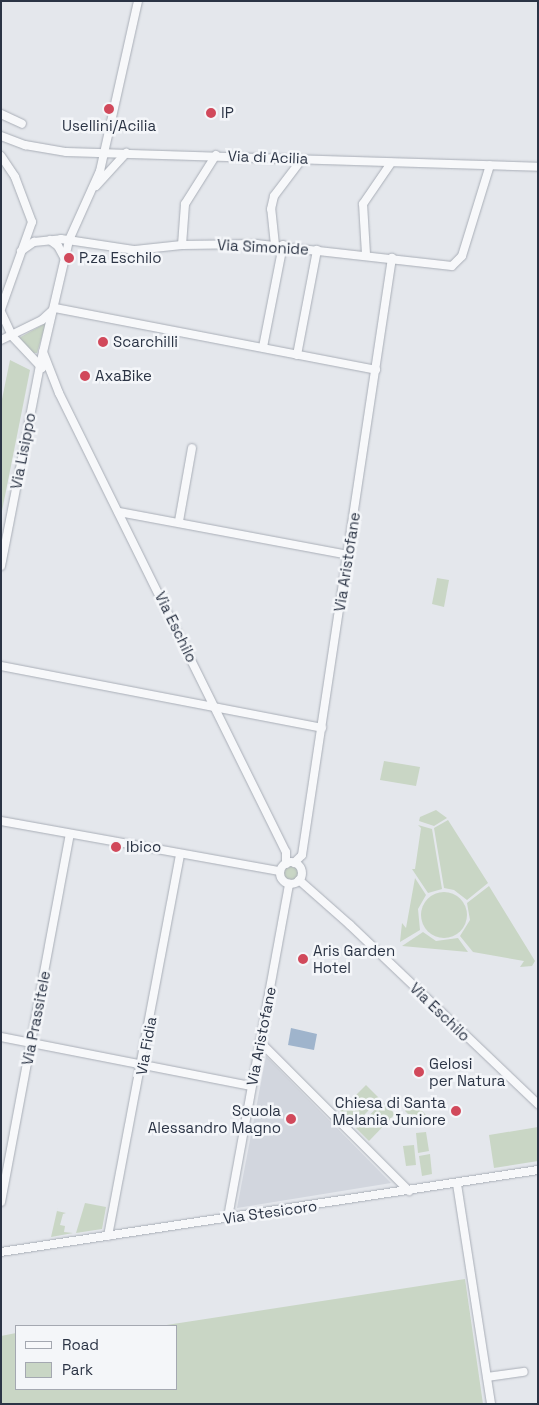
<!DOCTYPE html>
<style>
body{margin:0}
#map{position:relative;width:539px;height:1405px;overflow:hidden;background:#e4e7ec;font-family:"Space Grotesk",sans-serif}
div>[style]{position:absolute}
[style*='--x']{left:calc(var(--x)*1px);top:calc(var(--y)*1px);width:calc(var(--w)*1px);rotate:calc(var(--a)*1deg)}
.built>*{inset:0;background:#d2d6de}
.green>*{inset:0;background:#c9d6c5}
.round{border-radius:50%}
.water>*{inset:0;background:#9fb4cc}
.roads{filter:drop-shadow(0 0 1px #a9aeb7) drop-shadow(0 0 1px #a9aeb7)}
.minor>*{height:8px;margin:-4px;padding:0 4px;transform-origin:4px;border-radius:4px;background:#f7f8fa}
.minor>.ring{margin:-4px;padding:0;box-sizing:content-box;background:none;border:8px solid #f7f8fa;border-radius:50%}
.dots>*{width:14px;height:14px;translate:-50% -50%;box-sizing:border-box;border:2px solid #f4f6f9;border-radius:50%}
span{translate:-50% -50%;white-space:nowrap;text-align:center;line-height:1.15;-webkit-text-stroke:5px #f4f6f9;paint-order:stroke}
.poi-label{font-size:15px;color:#2b3445}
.left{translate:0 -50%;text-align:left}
.right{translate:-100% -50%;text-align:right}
.street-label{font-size:15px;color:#2b3445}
.frame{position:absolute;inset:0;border:2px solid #2b3445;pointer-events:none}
.legend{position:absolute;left:15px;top:1325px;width:162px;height:65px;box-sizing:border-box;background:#f4f6f9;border:1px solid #a4a8b1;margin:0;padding:6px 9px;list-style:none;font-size:15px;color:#2b3445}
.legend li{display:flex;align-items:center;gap:10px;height:25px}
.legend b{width:25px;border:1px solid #a4a8b1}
</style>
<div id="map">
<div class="built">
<i style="clip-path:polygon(266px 1056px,391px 1183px,237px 1208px)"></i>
</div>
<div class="green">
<i style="clip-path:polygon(46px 323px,37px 353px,33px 353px,17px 339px)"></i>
<i style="clip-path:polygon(10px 360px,30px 370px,1px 516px,1px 404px)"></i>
<i style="clip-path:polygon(437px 578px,449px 580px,444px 607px,432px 604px)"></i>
<i style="clip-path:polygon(384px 761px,420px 767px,416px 786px,380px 780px)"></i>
<i style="clip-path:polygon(436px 810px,447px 818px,434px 826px,419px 821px,420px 817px)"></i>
<i style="clip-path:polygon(448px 820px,488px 883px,467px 900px,454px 890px,444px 888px,434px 828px)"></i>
<i style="clip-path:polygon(418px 825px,432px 829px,442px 889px,428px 893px,412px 869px,415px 869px,421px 828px)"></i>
<i class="round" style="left:283px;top:866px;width:16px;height:16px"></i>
<i style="clip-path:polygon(415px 878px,426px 895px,418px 909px,420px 930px,400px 942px,402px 923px,406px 928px)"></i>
<i style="clip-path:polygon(489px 886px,535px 961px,532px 966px,520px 967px,524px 961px,473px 952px,460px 936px,470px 920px,467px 903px)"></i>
<i class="round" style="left:421px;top:892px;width:46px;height:46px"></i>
<i style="clip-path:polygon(423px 932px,436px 941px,458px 938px,468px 952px,402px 946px)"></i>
<i style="clip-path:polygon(366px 1085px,380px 1099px,354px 1125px,340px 1111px)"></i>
<i style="clip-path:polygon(383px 1102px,395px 1114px,369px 1141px,356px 1128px)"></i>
<i style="clip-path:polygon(414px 1103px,428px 1117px,420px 1126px,405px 1111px)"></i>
<i style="clip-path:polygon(538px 1127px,538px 1161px,494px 1168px,489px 1135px)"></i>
<i style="clip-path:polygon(426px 1132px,429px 1151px,418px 1153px,416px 1133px)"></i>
<i style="clip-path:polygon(414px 1145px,416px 1165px,406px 1166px,403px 1146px)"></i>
<i style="clip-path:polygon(430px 1154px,432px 1174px,422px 1176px,419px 1156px)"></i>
<i style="clip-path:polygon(59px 1202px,57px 1211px,66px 1213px,63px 1214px,60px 1225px,65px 1226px,64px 1232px,73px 1233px,51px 1237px)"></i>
<i style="clip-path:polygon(85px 1203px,106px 1207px,102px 1229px,76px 1233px)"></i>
<i style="clip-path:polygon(465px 1279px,483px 1404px,1px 1404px,1px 1336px,16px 1333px,16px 1389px,176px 1389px,176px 1326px,160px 1326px)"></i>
</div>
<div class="water">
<i style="clip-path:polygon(291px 1028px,317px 1034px,314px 1050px,288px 1045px)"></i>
</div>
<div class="roads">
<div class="minor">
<i style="--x:1;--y:114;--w:23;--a:25"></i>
<i style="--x:1;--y:136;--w:26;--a:21"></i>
<i style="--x:25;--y:145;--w:42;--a:9.7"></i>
<i style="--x:66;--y:152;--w:472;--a:1.8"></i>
<i style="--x:1;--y:156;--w:25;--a:56"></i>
<i style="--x:15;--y:177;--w:48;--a:69.3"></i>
<i style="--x:32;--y:222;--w:92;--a:109.6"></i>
<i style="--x:96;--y:186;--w:45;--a:-47.7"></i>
<i style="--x:50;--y:240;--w:10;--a:37"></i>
<i style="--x:58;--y:246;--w:15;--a:62"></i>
<i style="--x:182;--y:245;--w:41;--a:-85.8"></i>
<i style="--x:185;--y:204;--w:58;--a:-57.7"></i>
<i style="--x:275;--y:245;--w:36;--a:-96"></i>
<i style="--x:271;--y:209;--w:13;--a:-77"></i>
<i style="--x:274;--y:196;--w:46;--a:-52.9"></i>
<i style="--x:21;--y:251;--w:16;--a:-35"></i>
<i style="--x:34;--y:242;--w:27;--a:-6"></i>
<i style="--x:61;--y:239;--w:75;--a:8.5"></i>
<i style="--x:135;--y:250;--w:47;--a:-6.1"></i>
<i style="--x:182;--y:245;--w:74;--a:-0.8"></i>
<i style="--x:256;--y:244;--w:197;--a:6.4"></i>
<i style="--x:452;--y:266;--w:14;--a:-45"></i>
<i style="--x:462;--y:256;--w:95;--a:-72.9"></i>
<i style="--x:366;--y:254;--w:50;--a:-93.4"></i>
<i style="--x:363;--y:204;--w:50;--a:-55.7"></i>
<i style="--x:55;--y:308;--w:327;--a:10.9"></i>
<i style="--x:1;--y:312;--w:26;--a:65"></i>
<i style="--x:12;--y:336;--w:44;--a:46.8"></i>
<i style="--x:1;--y:340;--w:46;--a:-26"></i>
<i style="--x:42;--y:320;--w:16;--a:-43"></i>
<i style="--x:263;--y:347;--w:104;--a:-78.9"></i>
<i style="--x:43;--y:352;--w:44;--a:68.7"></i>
<i style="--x:59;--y:393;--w:512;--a:63.69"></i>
<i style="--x:286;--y:852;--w:12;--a:90"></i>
<i style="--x:297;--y:355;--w:107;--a:-79.2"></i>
<i style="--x:119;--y:512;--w:233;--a:10.6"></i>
<i style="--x:179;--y:521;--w:74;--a:-79.9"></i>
<i style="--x:1;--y:566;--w:205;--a:-79"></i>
<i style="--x:40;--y:365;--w:128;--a:-76.9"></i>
<i style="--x:69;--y:240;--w:76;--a:-65.8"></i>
<i style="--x:100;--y:171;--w:174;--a:-77.4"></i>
<i style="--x:1;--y:666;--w:327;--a:10.9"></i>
<i style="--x:1;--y:821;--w:283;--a:10.2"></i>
<i class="ring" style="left:280px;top:862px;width:14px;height:14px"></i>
<i style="--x:294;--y:863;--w:11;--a:-45"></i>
<i style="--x:302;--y:855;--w:604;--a:-81.43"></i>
<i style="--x:299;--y:880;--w:68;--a:41.4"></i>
<i style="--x:350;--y:925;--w:260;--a:43.6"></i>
<i style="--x:1;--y:1037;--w:255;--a:11.1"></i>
<i style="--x:260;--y:1042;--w:211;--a:45"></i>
<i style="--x:457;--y:1184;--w:223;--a:81.2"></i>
<i style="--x:1;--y:1202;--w:374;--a:-79.4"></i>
<i style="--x:228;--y:1217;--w:339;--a:-79.6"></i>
<i style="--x:108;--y:1236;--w:387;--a:-79.3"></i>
<i style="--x:1;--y:1252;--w:543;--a:-8.68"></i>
<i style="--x:487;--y:1377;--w:37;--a:-8"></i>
</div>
</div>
<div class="dots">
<i style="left:109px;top:109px;background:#d1495b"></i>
<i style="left:211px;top:113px;background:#d1495b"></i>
<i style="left:69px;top:258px;background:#d1495b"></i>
<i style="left:103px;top:342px;background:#d1495b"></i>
<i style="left:85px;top:376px;background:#d1495b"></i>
<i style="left:116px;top:847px;background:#d1495b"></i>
<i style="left:303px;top:959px;background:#d1495b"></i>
<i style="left:419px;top:1072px;background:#d1495b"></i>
<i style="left:456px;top:1111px;background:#d1495b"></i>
<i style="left:291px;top:1119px;background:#d1495b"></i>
</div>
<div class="poi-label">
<span class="left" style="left:221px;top:113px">IP</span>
<span style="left:109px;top:126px">Usellini/Acilia</span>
<span class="left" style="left:79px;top:258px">P.za Eschilo</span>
<span class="left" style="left:113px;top:342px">Scarchilli</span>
<span class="left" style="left:95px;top:376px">AxaBike</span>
<span class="left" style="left:126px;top:847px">Ibico</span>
<span class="left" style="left:313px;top:959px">Aris Garden<br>Hotel</span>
<span class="left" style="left:429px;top:1072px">Gelosi<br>per Natura</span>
<span class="right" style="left:446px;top:1111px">Chiesa di Santa<br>Melania Juniore</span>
<span class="right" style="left:281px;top:1119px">Scuola<br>Alessandro Magno</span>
</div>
<div class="street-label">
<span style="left:268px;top:157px;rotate:2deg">Via di Acilia</span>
<span style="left:263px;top:247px;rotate:3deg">Via Simonide</span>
<span style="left:23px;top:451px;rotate:-79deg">Via Lisippo</span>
<span style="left:347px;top:562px;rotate:-81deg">Via Aristofane</span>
<span style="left:176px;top:627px;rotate:64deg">Via Eschilo</span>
<span style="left:440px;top:1012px;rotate:44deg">Via Eschilo</span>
<span style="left:36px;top:1018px;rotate:-79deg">Via Prassitele</span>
<span style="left:261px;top:1036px;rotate:-79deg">Via Aristofane</span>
<span style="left:146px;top:1046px;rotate:-80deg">Via Fidia</span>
<span style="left:270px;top:1212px;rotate:-8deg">Via Stesicoro</span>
</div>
<div class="frame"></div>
<ul class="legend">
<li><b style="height:6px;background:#f7f8fa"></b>Road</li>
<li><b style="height:14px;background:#c9d6c5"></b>Park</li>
</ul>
</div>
